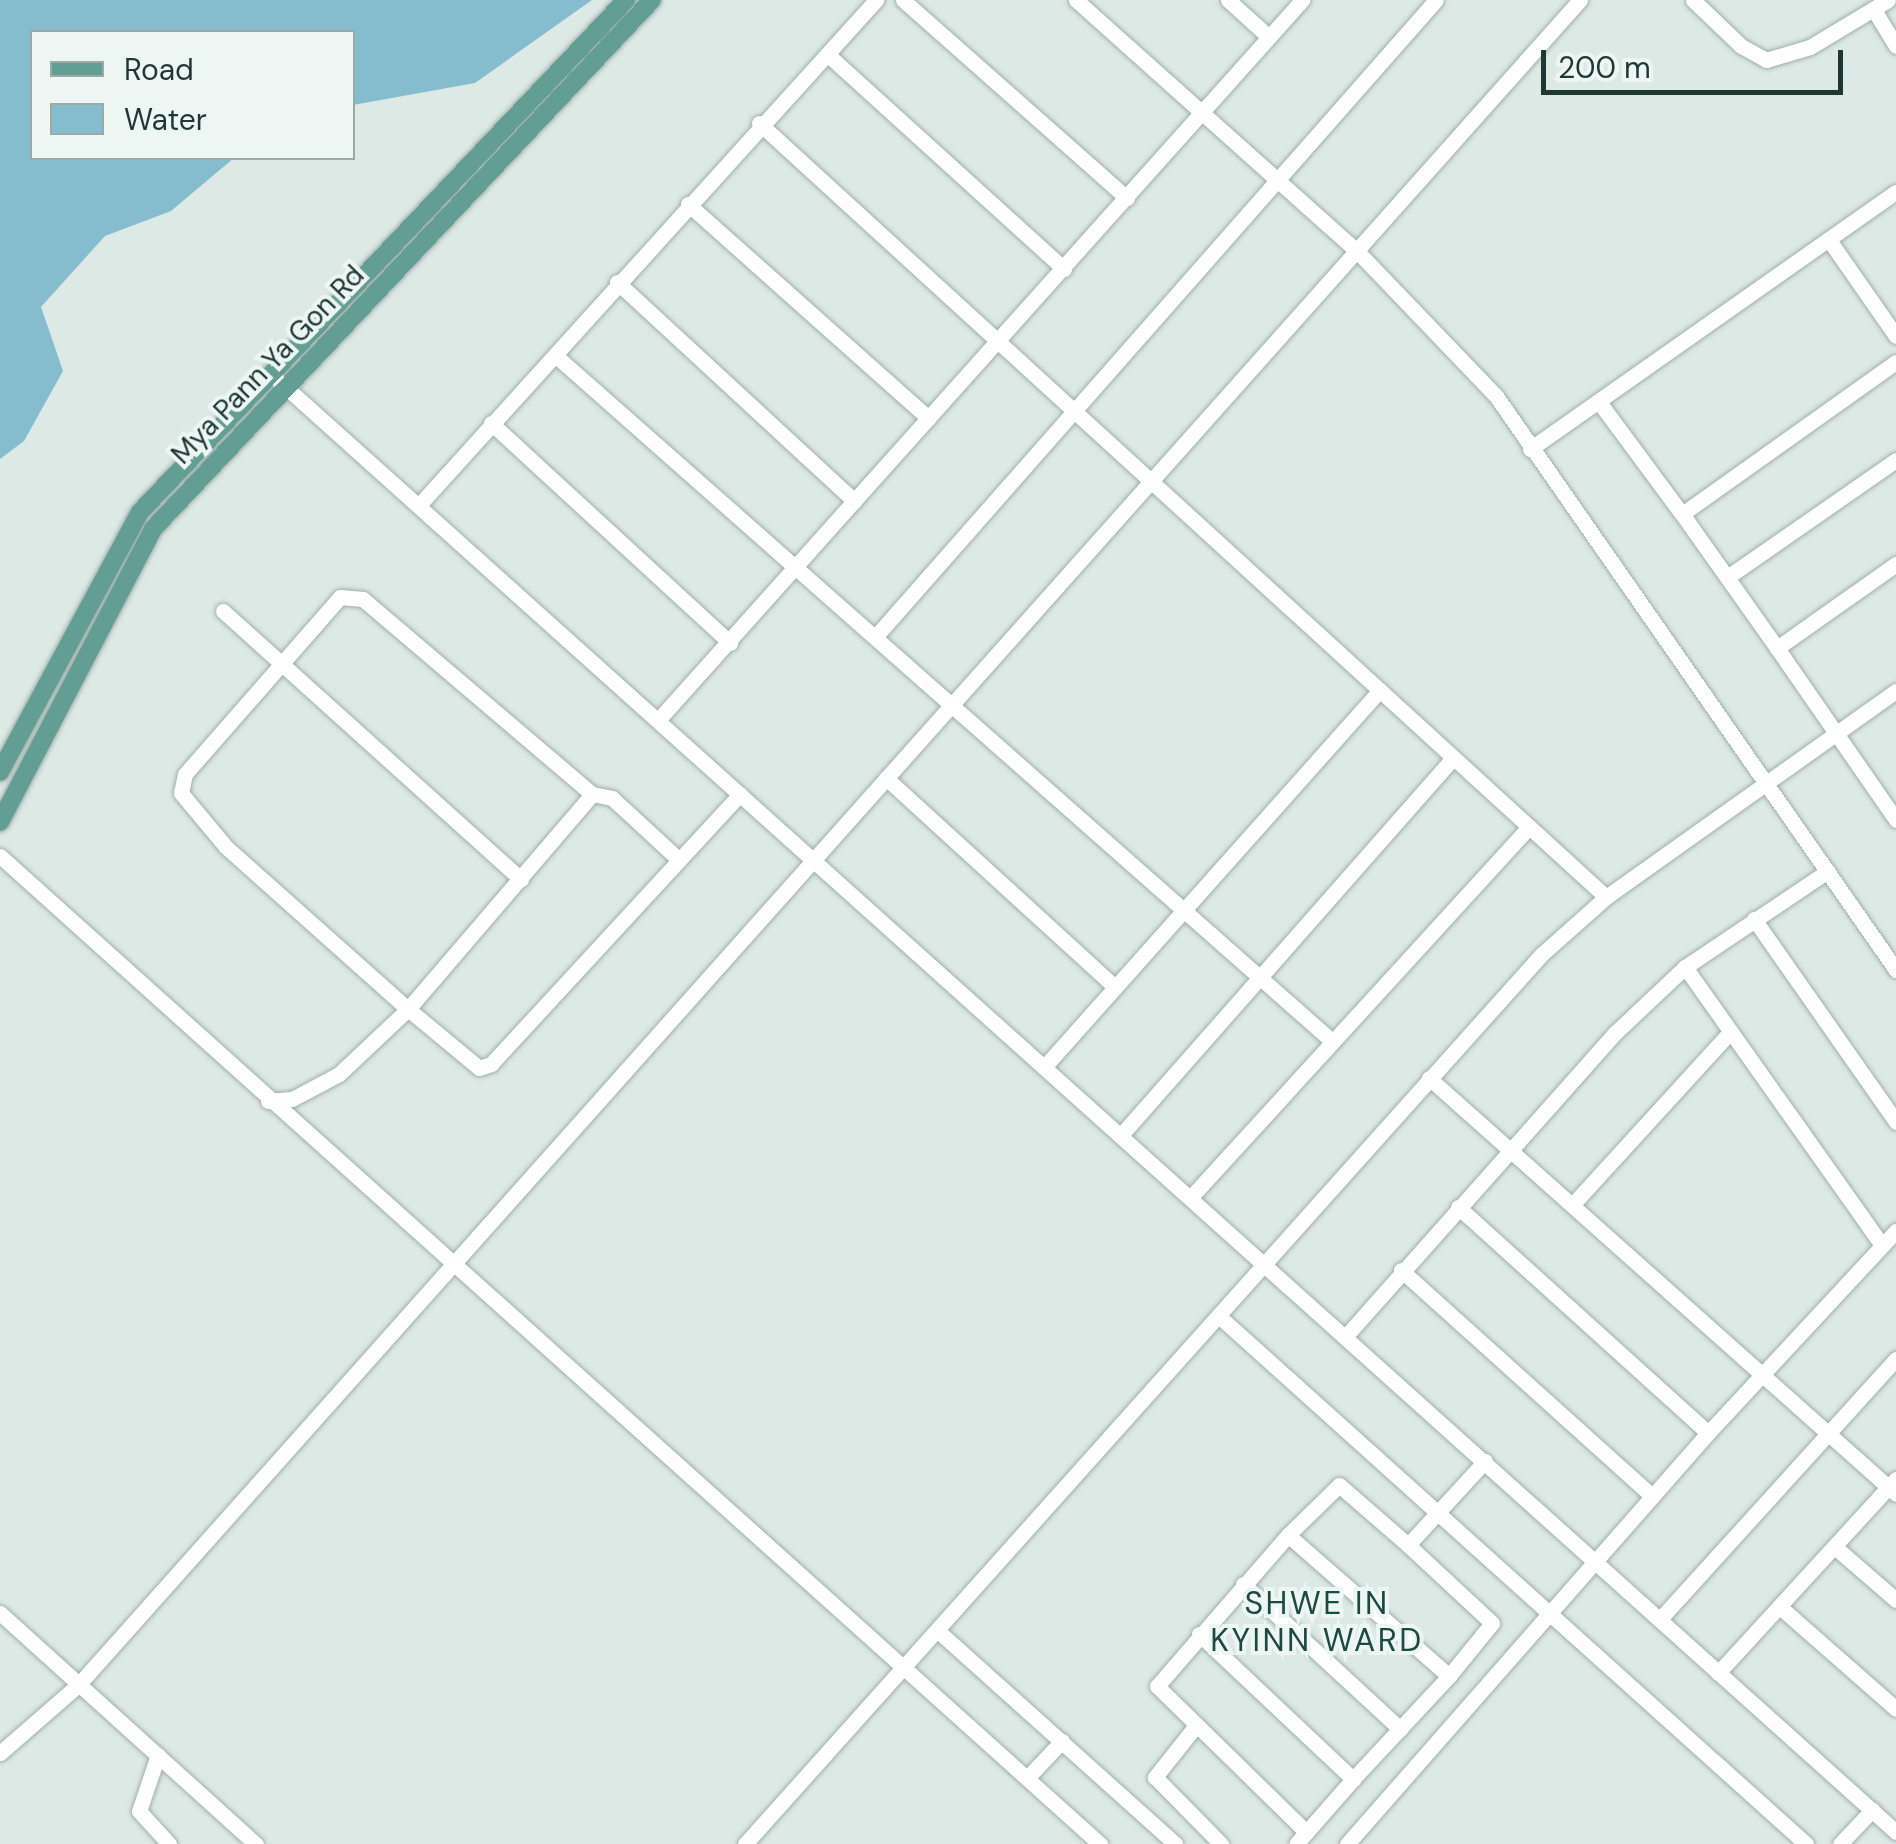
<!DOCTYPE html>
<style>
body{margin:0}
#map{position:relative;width:1896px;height:1844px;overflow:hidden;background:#dde9e5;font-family:"DM Sans",sans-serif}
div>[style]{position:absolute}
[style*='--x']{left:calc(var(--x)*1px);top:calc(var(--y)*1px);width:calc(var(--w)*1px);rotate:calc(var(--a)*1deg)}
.water>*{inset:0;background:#85bdce}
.roads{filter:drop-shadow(0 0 2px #a0b0ac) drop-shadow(0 0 2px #a0b0ac)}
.minor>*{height:15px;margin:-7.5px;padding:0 7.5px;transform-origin:7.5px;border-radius:7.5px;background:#fff}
.major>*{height:18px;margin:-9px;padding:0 9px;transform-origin:9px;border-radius:9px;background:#629e93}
span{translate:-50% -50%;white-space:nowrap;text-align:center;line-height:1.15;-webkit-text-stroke:8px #edf6f2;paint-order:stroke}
.street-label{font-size:28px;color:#1f3833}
.quarter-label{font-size:32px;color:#1c4942;letter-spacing:2.5px}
.legend{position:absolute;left:30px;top:30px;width:325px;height:130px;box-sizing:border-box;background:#edf6f2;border:2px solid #9baaa6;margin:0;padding:12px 18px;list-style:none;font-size:30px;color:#1f3833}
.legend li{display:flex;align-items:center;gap:20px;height:50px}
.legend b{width:50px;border:2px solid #9baaa6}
.scale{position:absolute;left:1541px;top:50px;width:302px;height:45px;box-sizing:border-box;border:5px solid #1f3833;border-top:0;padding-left:12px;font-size:30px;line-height:35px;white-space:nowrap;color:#1f3833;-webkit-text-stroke:8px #edf6f2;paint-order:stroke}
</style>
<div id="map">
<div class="water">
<i style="clip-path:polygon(0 0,592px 0,475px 83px,353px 105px,352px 32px,32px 32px,32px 158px,234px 158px,171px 211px,105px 236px,41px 307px,63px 371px,24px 441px,0 459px)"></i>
</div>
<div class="roads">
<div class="minor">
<i style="--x:903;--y:0;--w:299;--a:41.5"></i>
<i style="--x:1076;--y:0;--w:375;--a:41.8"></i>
<i style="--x:1356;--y:250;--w:202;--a:46.2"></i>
<i style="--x:1496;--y:396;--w:700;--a:55.13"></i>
<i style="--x:1228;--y:0;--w:55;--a:42.1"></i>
<i style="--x:1693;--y:0;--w:66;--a:43.8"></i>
<i style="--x:1741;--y:46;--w:29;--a:29"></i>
<i style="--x:1766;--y:60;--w:46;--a:-16.5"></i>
<i style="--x:1810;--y:47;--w:91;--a:-31.1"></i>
<i style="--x:1874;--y:10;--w:42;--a:58.6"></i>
<i style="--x:827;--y:54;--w:320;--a:42.2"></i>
<i style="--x:759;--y:123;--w:1147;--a:42.42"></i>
<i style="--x:688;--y:204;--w:322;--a:41.7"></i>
<i style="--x:1829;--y:240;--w:117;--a:55.1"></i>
<i style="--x:617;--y:282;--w:323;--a:42.7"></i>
<i style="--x:556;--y:356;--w:1036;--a:41.44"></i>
<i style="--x:280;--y:382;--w:2171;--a:41.9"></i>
<i style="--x:1599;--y:402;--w:139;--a:53.5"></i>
<i style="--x:491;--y:423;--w:325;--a:42.6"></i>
<i style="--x:1530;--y:449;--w:447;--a:-35.1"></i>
<i style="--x:420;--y:504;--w:680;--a:-47.86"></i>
<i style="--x:1896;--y:564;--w:146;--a:144.8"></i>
<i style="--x:1777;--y:648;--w:209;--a:55.3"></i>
<i style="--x:1729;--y:576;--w:203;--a:-34.8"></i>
<i style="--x:223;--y:611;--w:401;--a:42"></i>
<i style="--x:876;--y:636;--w:847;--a:-48.64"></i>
<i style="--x:1777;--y:648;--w:164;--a:-125.3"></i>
<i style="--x:1682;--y:514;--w:262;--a:-35.4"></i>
<i style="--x:659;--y:719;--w:965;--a:-48.19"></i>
<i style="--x:886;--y:778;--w:310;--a:42.4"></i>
<i style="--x:592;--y:794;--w:20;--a:11"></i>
<i style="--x:612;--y:798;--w:90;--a:42.7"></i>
<i style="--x:0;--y:856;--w:1479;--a:41.93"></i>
<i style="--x:1754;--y:919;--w:248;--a:55"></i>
<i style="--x:1685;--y:967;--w:339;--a:54.7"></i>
<i style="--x:1046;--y:1065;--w:502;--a:-48.31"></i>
<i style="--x:1429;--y:1078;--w:625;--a:41.69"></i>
<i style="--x:268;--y:1101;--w:24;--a:-5"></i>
<i style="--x:292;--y:1099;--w:53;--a:-28"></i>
<i style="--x:339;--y:1074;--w:95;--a:-43.3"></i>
<i style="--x:408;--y:1009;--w:283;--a:-49.4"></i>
<i style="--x:592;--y:794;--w:301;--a:-139.6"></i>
<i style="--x:363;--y:599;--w:23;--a:-175"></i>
<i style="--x:340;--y:597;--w:235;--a:131.2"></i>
<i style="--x:185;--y:774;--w:19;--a:102"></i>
<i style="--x:181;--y:793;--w:70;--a:50.2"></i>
<i style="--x:226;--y:847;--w:244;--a:41.7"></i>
<i style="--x:408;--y:1009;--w:92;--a:39.7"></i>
<i style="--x:479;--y:1068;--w:13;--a:-18"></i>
<i style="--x:491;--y:1064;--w:367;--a:-47.3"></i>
<i style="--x:1121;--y:1135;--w:502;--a:-48.63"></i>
<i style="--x:1190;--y:1198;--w:503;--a:-47.58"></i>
<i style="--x:1574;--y:1203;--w:231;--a:-47.6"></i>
<i style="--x:1458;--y:1207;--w:337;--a:42.1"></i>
<i style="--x:1401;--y:1270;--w:338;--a:42"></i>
<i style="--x:1221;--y:1318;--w:787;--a:41.96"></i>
<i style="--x:1345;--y:1337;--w:407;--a:-48.4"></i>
<i style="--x:1615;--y:1033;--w:96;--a:-43.3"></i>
<i style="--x:1685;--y:967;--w:172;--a:-33.9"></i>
<i style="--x:1288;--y:1535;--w:200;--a:130.9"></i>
<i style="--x:1157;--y:1686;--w:209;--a:44.4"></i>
<i style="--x:1836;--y:1548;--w:79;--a:40.9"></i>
<i style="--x:1243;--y:1584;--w:214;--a:42.7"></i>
<i style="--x:1780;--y:1607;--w:154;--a:41.3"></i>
<i style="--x:0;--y:1613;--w:345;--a:42.1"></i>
<i style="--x:1660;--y:1619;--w:351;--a:-47.8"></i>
<i style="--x:938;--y:1631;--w:319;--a:41.9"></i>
<i style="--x:1199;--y:1634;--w:212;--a:43.3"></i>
<i style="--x:1353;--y:1779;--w:86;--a:131.2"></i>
<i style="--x:1718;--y:1673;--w:263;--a:-47.5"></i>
<i style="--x:1449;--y:1676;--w:68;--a:-50.9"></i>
<i style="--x:1492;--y:1623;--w:115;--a:-137.1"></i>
<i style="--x:1408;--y:1545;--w:114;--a:-47.5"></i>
<i style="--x:1194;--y:1728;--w:63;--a:128.5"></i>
<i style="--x:1155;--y:1777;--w:94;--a:45.4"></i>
<i style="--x:0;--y:1753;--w:105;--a:-41.1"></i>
<i style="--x:79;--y:1684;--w:2256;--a:-48.29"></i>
<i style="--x:158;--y:1755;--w:59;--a:108.7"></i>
<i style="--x:139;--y:1811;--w:45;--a:47.7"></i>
<i style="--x:1027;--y:1778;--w:51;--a:-46.6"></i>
<i style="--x:1353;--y:1779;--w:141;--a:-47"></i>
<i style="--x:1449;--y:1676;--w:214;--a:-138.8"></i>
<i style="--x:1288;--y:1535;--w:71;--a:-44.4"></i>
<i style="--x:1339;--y:1485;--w:91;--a:41"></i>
<i style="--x:745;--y:1844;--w:1195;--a:-48.16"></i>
<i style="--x:1542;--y:954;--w:86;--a:-41.7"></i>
<i style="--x:1606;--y:897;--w:356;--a:-35.4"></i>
<i style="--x:1347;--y:1844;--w:547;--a:-48.71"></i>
<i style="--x:1708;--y:1433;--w:276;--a:-47.1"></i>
<i style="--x:1840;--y:1844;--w:47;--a:-46.7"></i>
</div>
<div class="major">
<i style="--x:0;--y:772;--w:295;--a:-61.7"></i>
<i style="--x:140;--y:512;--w:706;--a:-46.49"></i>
<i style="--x:0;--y:822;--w:331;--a:-62.4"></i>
<i style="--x:153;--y:529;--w:727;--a:-46.67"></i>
</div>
</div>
<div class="street-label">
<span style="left:268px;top:365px;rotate:-46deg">Mya Pann Ya Gon Rd</span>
</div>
<div class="quarter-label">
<span style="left:1317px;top:1622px">SHWE IN<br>KYINN WARD</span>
</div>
<ul class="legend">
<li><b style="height:12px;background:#629e93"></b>Road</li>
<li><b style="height:28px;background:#85bdce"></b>Water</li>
</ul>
<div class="scale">200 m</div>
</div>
